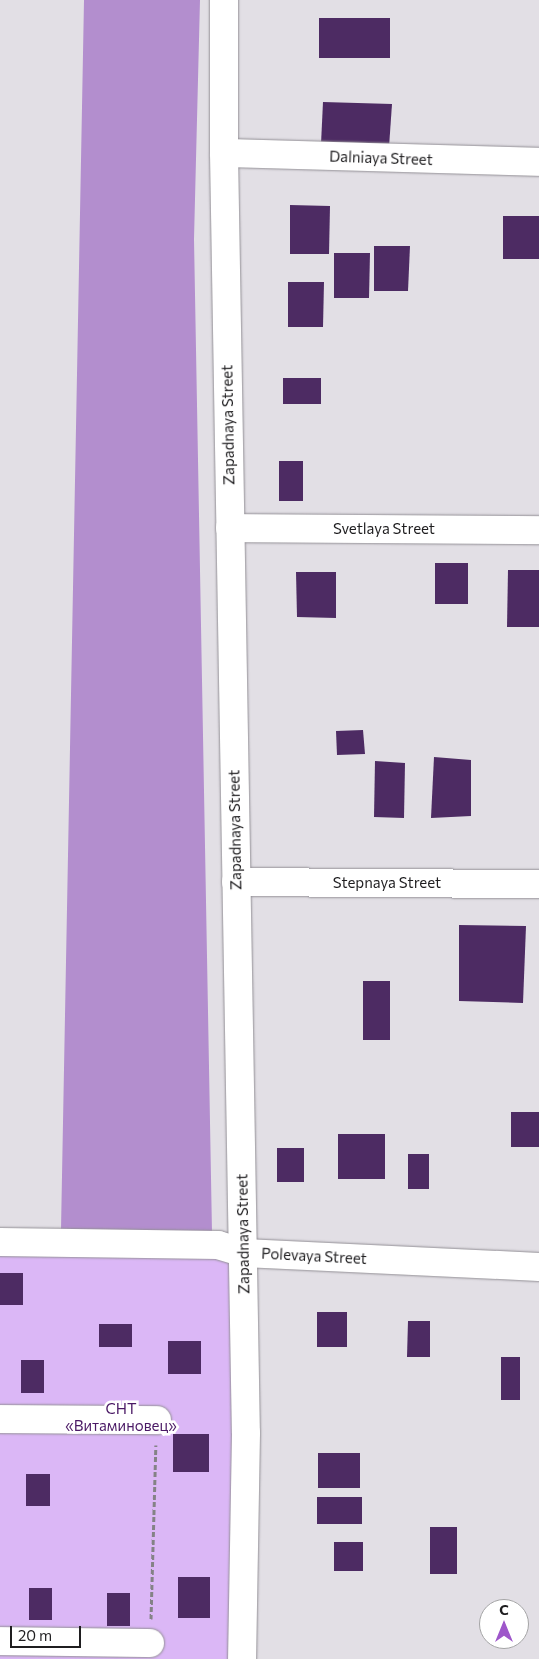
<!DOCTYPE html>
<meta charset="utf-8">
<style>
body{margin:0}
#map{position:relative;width:539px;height:1659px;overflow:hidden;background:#e2dfe5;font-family:Commissioner,sans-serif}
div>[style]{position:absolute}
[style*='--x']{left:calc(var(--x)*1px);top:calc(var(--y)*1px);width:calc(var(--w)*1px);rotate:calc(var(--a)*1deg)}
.green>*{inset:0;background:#dbb7f6}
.forest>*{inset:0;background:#b38ece}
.building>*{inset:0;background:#4d2b63}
.path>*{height:3px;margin-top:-1.5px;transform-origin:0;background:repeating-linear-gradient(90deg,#848286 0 5px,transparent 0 7.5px)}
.roads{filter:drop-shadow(0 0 1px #939096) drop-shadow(0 0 1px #939096)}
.street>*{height:28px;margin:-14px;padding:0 14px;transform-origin:14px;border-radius:14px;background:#fff}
span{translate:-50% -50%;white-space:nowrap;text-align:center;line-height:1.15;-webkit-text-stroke:5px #fff;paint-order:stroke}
.street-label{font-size:15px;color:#1f1e20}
.park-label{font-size:15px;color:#4a1965}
.north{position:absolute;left:479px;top:1599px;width:50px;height:50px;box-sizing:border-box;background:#fff;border:1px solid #a5a5a6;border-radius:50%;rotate:0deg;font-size:14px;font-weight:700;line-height:20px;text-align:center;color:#1f1e20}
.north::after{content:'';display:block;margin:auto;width:18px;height:22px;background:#9e56ca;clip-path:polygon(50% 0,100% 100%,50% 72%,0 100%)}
.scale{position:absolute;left:10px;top:1626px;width:71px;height:22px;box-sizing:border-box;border:2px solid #1f1e20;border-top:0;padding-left:6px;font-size:15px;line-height:18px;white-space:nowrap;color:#1f1e20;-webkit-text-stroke:4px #fff;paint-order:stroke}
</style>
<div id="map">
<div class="green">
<i style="clip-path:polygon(0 1238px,236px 1245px,235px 1659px,0 1659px)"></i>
</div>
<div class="forest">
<i style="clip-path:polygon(84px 0,200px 0,194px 239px,212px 1232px,61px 1229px)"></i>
</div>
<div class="building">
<i style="clip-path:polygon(319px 18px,390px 18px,390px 58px,319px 58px)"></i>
<i style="clip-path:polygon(323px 102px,392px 104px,389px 147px,321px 144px)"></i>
<i style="clip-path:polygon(290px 205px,330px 206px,329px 254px,290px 254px)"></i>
<i style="clip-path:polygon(503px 216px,539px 216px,539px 259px,503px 259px)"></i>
<i style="clip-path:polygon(374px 246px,410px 246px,408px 291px,374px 291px)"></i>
<i style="clip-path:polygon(334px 253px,370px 253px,369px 298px,334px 298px)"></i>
<i style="clip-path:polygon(288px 282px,324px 282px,323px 327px,288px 327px)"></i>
<i style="clip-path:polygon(283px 378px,321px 378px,321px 404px,283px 404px)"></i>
<i style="clip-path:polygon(279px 461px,303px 461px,303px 501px,279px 501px)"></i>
<i style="clip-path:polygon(435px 563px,468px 563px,468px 604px,435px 604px)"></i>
<i style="clip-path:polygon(508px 570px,539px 570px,539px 627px,507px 627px)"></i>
<i style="clip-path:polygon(296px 572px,336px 572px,336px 618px,297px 617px)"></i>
<i style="clip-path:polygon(363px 730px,365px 754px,337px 755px,336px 731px)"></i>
<i style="clip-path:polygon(434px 757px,471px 760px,471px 816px,431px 818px)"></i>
<i style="clip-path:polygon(375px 761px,405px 763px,404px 818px,374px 817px)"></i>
<i style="clip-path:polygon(459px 925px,526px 926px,523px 1003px,459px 1001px)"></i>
<i style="clip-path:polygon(363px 981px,390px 981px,390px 1040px,363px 1040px)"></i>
<i style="clip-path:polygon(511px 1112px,539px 1112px,539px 1147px,511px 1147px)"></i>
<i style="clip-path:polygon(338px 1134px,385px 1134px,385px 1179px,338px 1179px)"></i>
<i style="clip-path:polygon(277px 1148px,304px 1148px,304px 1182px,277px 1182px)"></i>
<i style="clip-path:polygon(408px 1154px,429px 1154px,429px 1189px,408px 1189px)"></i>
<i style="clip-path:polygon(0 1273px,23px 1273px,23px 1305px,0 1305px)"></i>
<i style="clip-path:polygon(317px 1312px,347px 1312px,347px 1347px,317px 1347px)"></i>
<i style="clip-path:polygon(408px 1321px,430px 1321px,430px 1357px,407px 1357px)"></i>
<i style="clip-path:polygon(99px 1324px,132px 1324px,132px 1347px,99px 1347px)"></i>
<i style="clip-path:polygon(168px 1341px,201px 1341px,201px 1374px,168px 1374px)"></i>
<i style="clip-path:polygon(501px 1357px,520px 1357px,520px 1400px,501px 1400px)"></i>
<i style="clip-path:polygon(21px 1360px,44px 1360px,44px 1393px,21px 1393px)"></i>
<i style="clip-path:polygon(173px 1434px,209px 1434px,209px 1472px,173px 1472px)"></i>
<i style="clip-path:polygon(318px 1453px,360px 1453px,360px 1488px,318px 1488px)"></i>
<i style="clip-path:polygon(26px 1474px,50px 1474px,50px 1506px,26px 1506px)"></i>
<i style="clip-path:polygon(317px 1497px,362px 1497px,362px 1524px,317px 1524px)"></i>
<i style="clip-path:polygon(430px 1527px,457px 1527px,457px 1574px,430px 1574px)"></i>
<i style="clip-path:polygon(334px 1542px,363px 1542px,363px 1571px,334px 1571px)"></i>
<i style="clip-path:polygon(178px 1577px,210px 1577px,210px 1618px,178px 1618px)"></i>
<i style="clip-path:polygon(29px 1588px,52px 1588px,52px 1620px,29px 1620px)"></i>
<i style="clip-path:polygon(107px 1593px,130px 1593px,130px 1626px,107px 1626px)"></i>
</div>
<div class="path">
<i style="--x:151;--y:1619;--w:174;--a:-88.4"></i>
</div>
<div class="roads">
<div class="street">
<i style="--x:224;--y:0;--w:153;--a:90"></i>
<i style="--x:224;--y:153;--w:1280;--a:89.02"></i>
<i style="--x:246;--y:1433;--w:226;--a:91"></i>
<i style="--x:224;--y:153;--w:315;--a:1.6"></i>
<i style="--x:230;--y:528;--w:309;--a:0.4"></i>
<i style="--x:236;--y:882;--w:303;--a:0.4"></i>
<i style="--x:0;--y:1242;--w:218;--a:0.8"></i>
<i style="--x:218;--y:1245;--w:27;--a:17"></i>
<i style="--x:244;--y:1253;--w:295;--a:2.7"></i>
<i style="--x:0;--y:1419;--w:157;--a:0.4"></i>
<i style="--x:0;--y:1641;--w:150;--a:0.8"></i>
</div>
</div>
<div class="street-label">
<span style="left:381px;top:158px;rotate:2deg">Dalniaya Street</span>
<span style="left:228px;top:425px;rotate:-91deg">Zapadnaya Street</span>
<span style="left:384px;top:529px">Svetlaya Street</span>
<span style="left:235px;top:830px;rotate:-91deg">Zapadnaya Street</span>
<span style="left:387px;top:883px">Stepnaya Street</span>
<span style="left:243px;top:1234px;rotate:-91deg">Zapadnaya Street</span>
<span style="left:314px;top:1256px;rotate:3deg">Polevaya Street</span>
</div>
<div class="park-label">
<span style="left:121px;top:1417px">СНТ<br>«Витаминовец»</span>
</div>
<div class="north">С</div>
<div class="scale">20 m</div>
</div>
